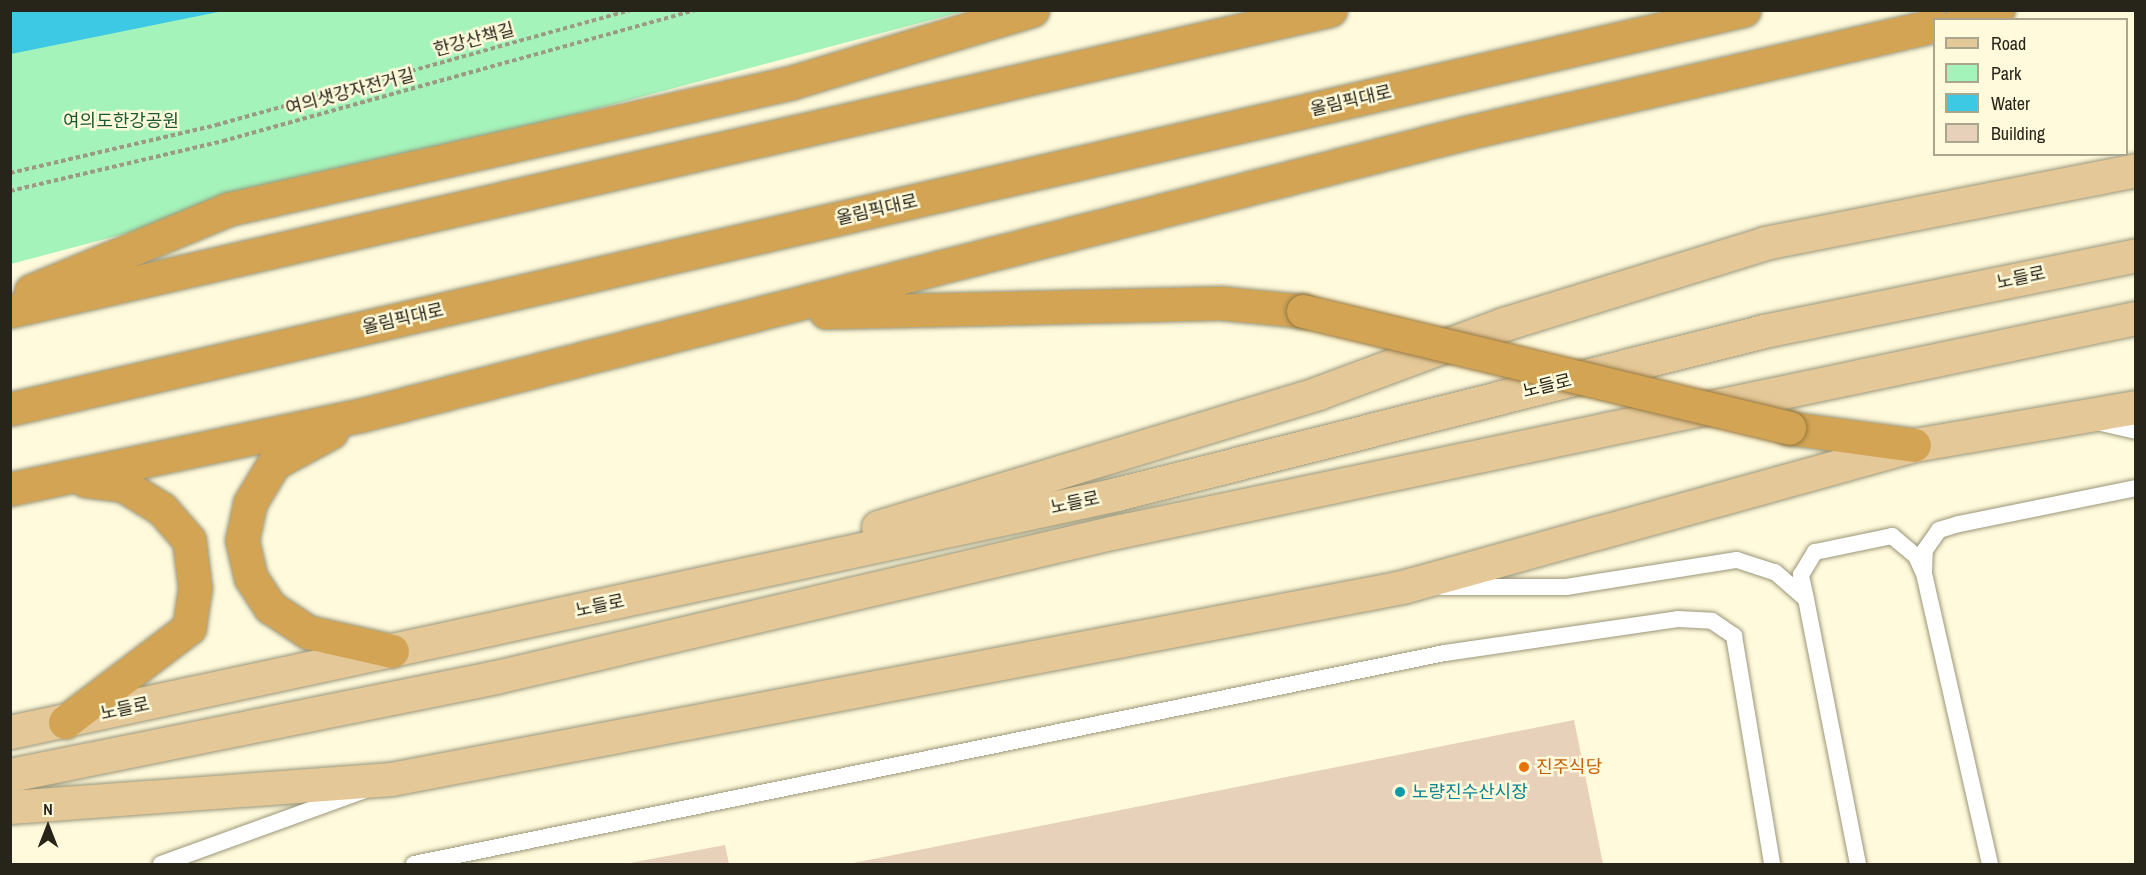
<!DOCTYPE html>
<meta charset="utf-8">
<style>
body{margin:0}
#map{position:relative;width:2146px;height:875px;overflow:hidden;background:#fffadb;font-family:"Archivo Narrow","Noto Sans KR",sans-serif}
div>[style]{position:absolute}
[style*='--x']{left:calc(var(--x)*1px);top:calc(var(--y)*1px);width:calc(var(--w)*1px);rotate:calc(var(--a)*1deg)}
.green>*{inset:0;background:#a4f3bb}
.water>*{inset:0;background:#3dc8e3}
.building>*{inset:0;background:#e8d1ba}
.path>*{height:4px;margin-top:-2px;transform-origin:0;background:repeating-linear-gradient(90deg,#9d9a84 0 4.5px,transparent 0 7.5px)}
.roads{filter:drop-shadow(0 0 2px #9a967a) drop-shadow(0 0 2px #9a967a)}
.lane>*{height:16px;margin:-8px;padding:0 8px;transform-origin:8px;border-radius:8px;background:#fff}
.primary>*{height:33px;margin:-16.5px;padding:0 16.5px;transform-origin:16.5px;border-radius:16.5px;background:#e4c898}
.highway>*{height:33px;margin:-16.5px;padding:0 16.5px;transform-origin:16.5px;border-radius:16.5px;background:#d2a454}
.bridges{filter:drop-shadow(0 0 2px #967840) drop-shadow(0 0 2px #967840)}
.highway-bridge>*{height:33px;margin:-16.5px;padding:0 16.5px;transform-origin:16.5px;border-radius:16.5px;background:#d2a454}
.dots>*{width:16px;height:16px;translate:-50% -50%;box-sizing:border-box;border:3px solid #fffadb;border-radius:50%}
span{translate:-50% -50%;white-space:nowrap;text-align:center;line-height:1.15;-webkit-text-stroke:5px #fffadb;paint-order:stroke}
.street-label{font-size:18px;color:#27251a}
.park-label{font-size:18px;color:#195832}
.food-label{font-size:18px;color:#c56008}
.left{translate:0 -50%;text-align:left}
.culture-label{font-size:18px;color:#0d838f}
.frame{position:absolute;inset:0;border:12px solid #27251a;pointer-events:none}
.legend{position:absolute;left:1933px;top:18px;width:195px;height:138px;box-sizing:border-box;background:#fffadb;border:2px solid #a9a58e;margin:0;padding:8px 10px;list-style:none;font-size:18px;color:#27251a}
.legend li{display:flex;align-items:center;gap:12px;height:30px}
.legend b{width:30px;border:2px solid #a9a58e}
.north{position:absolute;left:18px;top:797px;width:60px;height:60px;-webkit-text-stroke:4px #fffadb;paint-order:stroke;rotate:0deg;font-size:16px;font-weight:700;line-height:24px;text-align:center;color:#27251a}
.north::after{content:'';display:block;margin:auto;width:21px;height:27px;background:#27251a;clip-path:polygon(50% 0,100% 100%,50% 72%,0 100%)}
</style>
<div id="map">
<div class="green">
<i style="clip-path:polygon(10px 11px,965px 11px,11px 264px)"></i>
</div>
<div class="water">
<i style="clip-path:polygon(11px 10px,223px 10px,223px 11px,11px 54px)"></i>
</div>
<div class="building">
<i style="clip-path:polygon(1574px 720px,1603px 864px,853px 864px,853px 863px)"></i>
<i style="clip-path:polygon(725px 845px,729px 864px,630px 864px,630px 863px)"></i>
</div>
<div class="path">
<i style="--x:10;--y:173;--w:212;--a:-13.1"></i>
<i style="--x:216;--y:125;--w:430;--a:-15.5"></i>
<i style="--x:10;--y:191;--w:219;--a:-13.2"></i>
<i style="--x:223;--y:141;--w:490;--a:-15.5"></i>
</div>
<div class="roads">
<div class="lane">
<i style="--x:2097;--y:422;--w:40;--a:13"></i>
<i style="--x:1442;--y:587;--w:124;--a:0"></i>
<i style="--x:1566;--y:587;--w:173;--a:-9"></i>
<i style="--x:1737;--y:560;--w:40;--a:18"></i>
<i style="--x:1775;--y:572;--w:41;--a:41.1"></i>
<i style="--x:1806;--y:599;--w:270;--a:78.9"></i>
<i style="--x:1806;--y:599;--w:25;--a:-102"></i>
<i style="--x:1801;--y:575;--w:27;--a:-59"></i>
<i style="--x:1815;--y:552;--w:79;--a:-11.7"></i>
<i style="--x:1892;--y:536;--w:31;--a:40"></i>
<i style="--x:1916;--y:556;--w:17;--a:66"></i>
<i style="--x:161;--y:864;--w:215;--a:-19.9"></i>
<i style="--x:414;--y:864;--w:1052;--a:-11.57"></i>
<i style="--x:1445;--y:653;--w:235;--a:-8.3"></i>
<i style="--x:1678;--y:619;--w:34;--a:3"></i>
<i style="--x:1712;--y:621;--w:27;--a:34"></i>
<i style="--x:1734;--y:636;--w:231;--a:80.5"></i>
<i style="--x:1990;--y:864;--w:298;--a:-102.8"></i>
<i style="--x:1924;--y:573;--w:23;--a:-88"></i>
<i style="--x:1925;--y:550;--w:24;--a:-55"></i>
<i style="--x:1939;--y:530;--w:21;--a:-17"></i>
<i style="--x:1959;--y:524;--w:181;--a:-11.5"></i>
</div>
<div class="primary">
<i style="--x:878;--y:527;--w:460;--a:-16.9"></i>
<i style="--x:1318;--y:393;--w:198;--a:-20.4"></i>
<i style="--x:1504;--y:324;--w:273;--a:-17.2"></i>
<i style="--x:1765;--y:243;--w:378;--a:-11.1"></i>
<i style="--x:10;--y:732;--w:1132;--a:-12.13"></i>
<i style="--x:1117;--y:494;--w:667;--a:-14.14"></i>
<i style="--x:1764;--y:331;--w:380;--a:-11.5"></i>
<i style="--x:10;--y:775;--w:496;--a:-11.4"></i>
<i style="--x:496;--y:677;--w:632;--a:-13.18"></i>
<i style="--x:1111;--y:533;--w:1047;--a:-11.85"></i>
<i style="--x:10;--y:807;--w:382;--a:-4.2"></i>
<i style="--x:391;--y:779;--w:1029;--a:-10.75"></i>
<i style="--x:1402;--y:587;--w:531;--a:-15.5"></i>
<i style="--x:1914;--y:445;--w:225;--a:-9.7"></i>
</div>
<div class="highway">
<i style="--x:1961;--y:20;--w:38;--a:-15"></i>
<i style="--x:31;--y:291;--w:214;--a:-22.5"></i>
<i style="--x:229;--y:209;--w:575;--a:-12.66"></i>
<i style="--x:790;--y:83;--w:253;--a:-16.8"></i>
<i style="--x:10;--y:311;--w:1354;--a:-12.85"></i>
<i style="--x:826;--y:312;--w:395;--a:-1.3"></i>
<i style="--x:1221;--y:303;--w:82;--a:5.6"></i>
<i style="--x:10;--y:409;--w:1779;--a:-12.96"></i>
<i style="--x:1789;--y:428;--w:126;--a:7.7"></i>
<i style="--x:331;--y:432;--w:65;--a:151.5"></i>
<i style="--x:274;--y:463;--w:47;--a:121"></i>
<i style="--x:250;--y:503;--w:38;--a:102"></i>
<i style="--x:242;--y:540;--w:39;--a:77"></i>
<i style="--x:251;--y:578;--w:35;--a:57"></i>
<i style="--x:270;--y:607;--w:45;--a:33.3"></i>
<i style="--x:308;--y:632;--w:86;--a:12.7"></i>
<i style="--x:10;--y:489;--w:360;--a:-11.9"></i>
<i style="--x:362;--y:415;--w:1138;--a:-14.34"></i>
<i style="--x:1465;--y:133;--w:481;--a:-12.9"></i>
<i style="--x:65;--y:722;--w:156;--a:-37.2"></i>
<i style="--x:189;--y:628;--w:40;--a:-81.5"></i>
<i style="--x:195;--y:588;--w:48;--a:-97.1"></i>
<i style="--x:189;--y:540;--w:41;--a:-131.1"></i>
<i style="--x:162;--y:509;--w:46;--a:-148.4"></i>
<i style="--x:123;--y:485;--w:38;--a:-173"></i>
</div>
</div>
<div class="bridges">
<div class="highway-bridge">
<i style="--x:1303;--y:311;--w:500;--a:13.5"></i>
</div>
</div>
<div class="dots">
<i style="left:1524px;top:767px;background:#e8710a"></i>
<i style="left:1400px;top:792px;background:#0f9aa8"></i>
</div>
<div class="street-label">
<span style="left:474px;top:40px;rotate:-15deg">한강산책길</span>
<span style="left:350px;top:92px;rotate:-15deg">여의샛강자전거길</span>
<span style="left:1351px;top:101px;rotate:-13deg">올림픽대로</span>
<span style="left:877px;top:210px;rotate:-13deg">올림픽대로</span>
<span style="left:2021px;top:278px;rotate:-12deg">노들로</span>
<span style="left:403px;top:319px;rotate:-13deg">올림픽대로</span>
<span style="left:1547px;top:386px;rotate:-14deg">노들로</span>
<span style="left:1075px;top:503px;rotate:-12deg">노들로</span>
<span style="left:600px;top:606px;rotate:-12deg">노들로</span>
<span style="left:125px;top:709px;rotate:-12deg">노들로</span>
</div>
<div class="park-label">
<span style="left:121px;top:121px">여의도한강공원</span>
</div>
<div class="food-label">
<span class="left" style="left:1536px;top:767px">진주식당</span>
</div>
<div class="culture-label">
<span class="left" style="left:1412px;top:792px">노량진수산시장</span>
</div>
<div class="frame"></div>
<ul class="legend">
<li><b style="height:8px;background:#e4c898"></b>Road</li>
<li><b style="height:16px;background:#a4f3bb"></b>Park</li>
<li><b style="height:16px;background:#3dc8e3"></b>Water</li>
<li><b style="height:16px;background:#e8d1ba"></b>Building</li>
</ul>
<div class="north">N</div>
</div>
